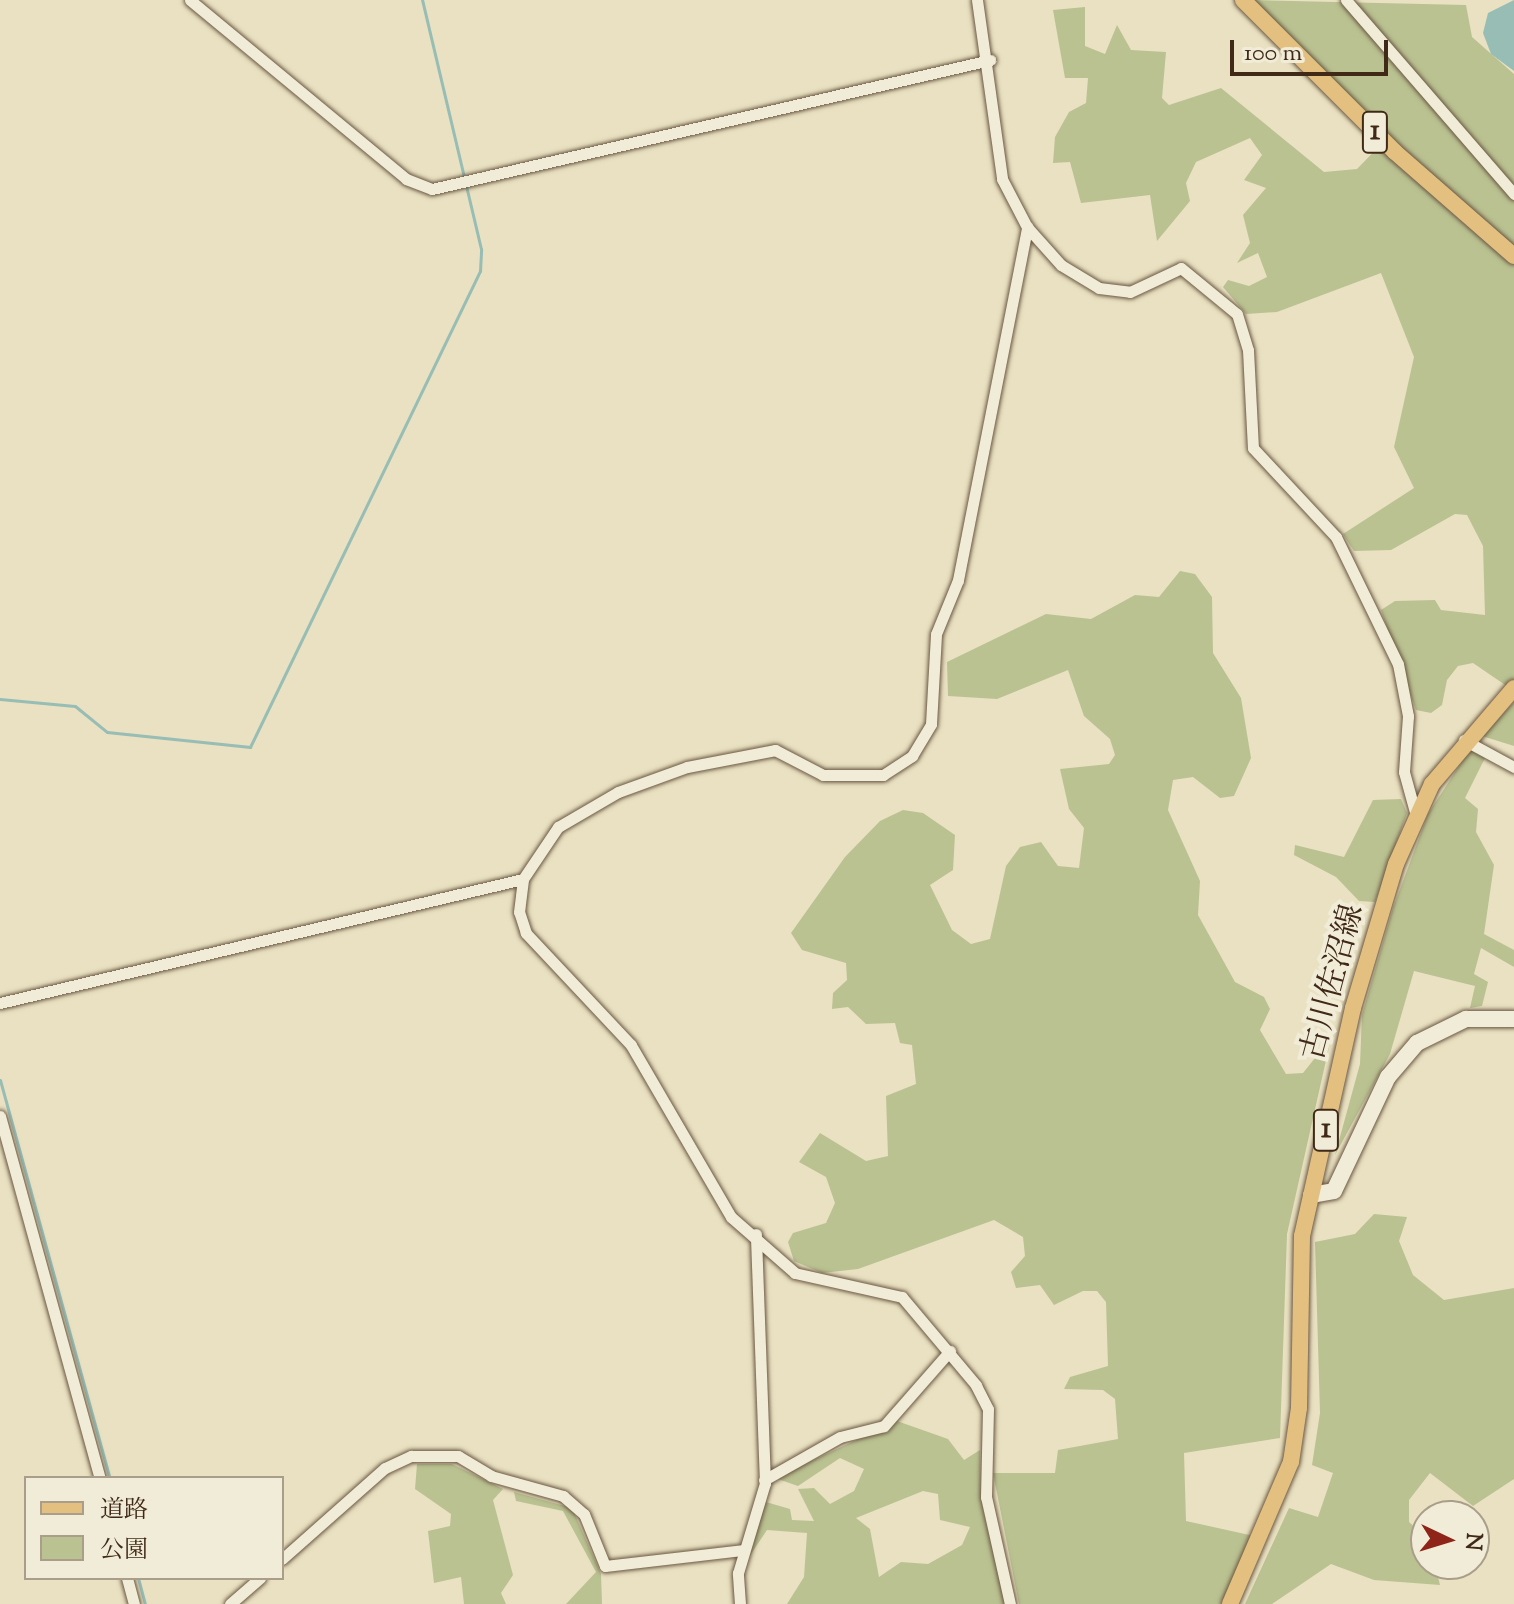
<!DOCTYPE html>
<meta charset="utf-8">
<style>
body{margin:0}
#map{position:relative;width:1514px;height:1604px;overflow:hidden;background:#e9e1c1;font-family:"Sorts Mill Goudy","Noto Serif JP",serif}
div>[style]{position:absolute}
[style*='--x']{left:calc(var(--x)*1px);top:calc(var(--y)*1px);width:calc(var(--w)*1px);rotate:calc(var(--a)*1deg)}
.green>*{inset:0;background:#bac291}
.water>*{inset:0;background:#97bdb5}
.stream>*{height:3px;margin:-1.5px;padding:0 1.5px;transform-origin:1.5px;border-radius:1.5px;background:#97bdb5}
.roads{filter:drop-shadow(0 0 2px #6a5742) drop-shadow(0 0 2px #6a5742)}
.street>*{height:11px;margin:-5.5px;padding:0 5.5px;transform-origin:5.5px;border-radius:5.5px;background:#f1ecd7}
.secondary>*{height:16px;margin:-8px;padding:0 8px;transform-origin:8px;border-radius:8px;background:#f1ecd7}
.primary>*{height:16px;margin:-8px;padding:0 8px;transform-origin:8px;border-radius:8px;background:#e4c080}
span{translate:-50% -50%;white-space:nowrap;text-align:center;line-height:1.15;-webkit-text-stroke:8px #f1ecd7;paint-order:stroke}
.shield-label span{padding:2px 6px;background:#f1ecd7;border:2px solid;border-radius:6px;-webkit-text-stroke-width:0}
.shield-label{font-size:30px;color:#402917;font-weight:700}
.street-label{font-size:32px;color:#402917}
.legend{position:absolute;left:24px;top:1476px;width:260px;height:104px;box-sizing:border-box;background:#f1ecd7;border:2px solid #aa9e8a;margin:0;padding:10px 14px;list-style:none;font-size:24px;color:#402917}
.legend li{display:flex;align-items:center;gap:16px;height:40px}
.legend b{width:40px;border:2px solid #aa9e8a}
.north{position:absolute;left:1410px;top:1500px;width:80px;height:80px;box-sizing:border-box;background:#f1ecd7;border:2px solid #aa9e8a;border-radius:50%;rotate:94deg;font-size:22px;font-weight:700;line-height:32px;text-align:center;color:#402917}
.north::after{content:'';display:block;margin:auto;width:28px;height:36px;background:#8f2418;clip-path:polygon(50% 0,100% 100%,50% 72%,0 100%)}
.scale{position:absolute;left:1230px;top:40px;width:158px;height:36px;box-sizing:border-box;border:4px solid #402917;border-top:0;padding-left:10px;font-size:24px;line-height:28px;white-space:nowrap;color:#402917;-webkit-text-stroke:6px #f1ecd7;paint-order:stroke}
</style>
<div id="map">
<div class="green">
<i style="clip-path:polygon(1253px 0,1466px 5px,1472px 37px,1514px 74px,1514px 691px,1473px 663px,1458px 666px,1447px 680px,1442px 705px,1431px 713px,1416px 710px,1381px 610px,1395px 601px,1435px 600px,1441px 610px,1485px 615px,1483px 546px,1467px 515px,1455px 514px,1391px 550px,1354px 551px,1343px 534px,1414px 488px,1394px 447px,1414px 357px,1381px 273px,1277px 312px,1246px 314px,1223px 287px,1228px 280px,1249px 286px,1267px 277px,1258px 253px,1237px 263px,1250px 243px,1243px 215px,1266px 188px,1244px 180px,1262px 155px,1250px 138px,1196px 162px,1186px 183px,1190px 201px,1157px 241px,1150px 195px,1081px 203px,1070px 162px,1053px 163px,1055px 137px,1069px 112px,1086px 103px,1088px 78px,1065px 78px,1053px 10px,1085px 7px,1085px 46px,1105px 54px,1117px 25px,1131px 50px,1166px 52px,1162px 98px,1169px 105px,1221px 88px,1324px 172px,1357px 169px,1389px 136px)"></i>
<i style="clip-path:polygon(1180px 571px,1195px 574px,1212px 597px,1213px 653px,1241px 698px,1251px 758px,1234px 796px,1220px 798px,1193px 777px,1173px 780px,1168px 810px,1200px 881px,1198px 915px,1235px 982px,1264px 997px,1270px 1009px,1260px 1030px,1286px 1074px,1303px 1073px,1331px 1038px,1287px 1234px,1280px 1438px,1184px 1453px,1186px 1521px,1254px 1536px,1221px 1604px,1019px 1604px,993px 1473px,1055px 1473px,1058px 1450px,1118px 1439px,1115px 1399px,1103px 1390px,1064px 1389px,1070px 1377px,1108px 1366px,1106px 1302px,1097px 1291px,1083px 1291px,1054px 1305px,1040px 1285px,1016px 1288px,1011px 1272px,1025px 1256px,1023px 1237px,994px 1220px,858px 1269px,822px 1273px,794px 1261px,788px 1242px,793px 1233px,826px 1223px,835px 1203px,826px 1177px,799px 1162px,820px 1133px,866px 1161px,888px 1156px,886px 1096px,916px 1084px,912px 1045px,900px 1043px,895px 1023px,866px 1024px,848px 1007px,832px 1009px,833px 993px,847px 980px,846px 963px,802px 950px,791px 933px,845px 857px,880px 821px,903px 810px,923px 813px,955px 835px,953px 870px,930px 885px,952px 930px,971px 944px,990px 939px,1006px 866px,1020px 847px,1041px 842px,1058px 866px,1079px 868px,1084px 828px,1069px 809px,1060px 769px,1109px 764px,1115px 755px,1110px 739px,1084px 716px,1068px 670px,997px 699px,948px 696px,947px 662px,1046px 614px,1091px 619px,1135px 595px,1159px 597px)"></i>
<i style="clip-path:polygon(1514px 702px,1514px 746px,1482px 736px)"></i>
<i style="clip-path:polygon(1470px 749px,1485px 758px,1465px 798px,1478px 809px,1476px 832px,1494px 865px,1484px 934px,1514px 950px,1514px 967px,1481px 948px,1474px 974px,1488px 982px,1482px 1006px,1470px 1008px,1475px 986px,1414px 971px,1390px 1054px,1335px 1155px,1360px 1064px,1362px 1015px,1393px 908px,1428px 814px)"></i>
<i style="clip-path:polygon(1401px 799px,1407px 813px,1375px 902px,1359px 901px,1336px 877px,1294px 855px,1295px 845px,1344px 857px,1373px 800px)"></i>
<i style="clip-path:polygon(1374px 1214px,1407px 1217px,1399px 1241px,1413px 1275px,1444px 1300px,1514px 1288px,1514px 1479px,1473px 1506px,1430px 1473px,1409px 1500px,1409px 1522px,1426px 1537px,1426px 1564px,1435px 1564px,1440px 1585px,1374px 1580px,1331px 1564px,1272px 1604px,1245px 1604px,1289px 1508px,1318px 1517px,1333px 1473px,1312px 1465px,1320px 1413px,1315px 1242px,1355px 1234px)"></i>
<i style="clip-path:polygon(evenodd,897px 1421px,948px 1439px,964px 1460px,980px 1450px,981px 1500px,1005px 1604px,787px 1604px,804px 1577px,807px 1533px,767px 1530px,747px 1560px,766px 1502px,790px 1509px,792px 1520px,814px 1521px,798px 1489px,814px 1488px,830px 1504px,854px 1491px,864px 1469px,840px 1458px,798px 1486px,775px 1478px,897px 1421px,923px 1491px,938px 1494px,940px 1520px,970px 1527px,962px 1545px,928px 1564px,901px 1562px,879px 1577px,870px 1529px,856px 1518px,923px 1491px)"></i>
<i style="clip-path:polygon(417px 1464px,452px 1464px,503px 1489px,493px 1500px,513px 1575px,501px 1593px,506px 1604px,464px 1604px,461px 1577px,434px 1583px,428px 1531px,450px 1526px,451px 1514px,415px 1489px)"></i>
<i style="clip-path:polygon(514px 1492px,572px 1508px,601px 1574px,602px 1604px,566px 1604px,596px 1572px,563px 1511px,516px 1501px)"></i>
</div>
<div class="water">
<i style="clip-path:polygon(1514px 0,1514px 71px,1491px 54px,1483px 33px,1488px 13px)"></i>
</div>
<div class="stream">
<i style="--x:0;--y:699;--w:75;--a:5.3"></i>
<i style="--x:75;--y:706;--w:41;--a:39.1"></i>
<i style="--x:107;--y:732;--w:144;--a:6"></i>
<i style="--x:250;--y:747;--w:529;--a:-64.21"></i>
<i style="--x:480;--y:271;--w:22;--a:-87"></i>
<i style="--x:481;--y:249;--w:256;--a:-103.3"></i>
<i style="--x:0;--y:1080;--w:413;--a:74.6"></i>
<i style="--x:138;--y:1578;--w:27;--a:75"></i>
</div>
<div class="roads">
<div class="street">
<i style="--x:190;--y:0;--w:281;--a:39.6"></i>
<i style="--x:406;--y:179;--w:28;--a:21"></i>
<i style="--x:432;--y:189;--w:573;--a:-13.02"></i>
<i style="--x:977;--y:0;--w:181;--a:82"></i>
<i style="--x:1002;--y:179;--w:54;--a:62.5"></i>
<i style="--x:1027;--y:227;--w:51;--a:48.2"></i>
<i style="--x:1061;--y:265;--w:44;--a:31.2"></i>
<i style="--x:1099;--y:288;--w:31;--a:7"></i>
<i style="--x:1130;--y:292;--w:56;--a:-25.2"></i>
<i style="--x:1181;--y:268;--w:72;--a:39.4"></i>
<i style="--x:1237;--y:314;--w:38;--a:73"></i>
<i style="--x:1248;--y:350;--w:98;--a:87.1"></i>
<i style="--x:1253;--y:448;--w:122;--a:47"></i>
<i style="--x:1336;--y:537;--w:141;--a:64"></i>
<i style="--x:1398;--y:664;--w:53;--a:79.1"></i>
<i style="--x:1408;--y:716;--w:56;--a:94.1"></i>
<i style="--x:1404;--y:772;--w:41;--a:74.6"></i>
<i style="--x:1346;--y:0;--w:257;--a:49.1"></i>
<i style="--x:1464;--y:740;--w:57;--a:28.4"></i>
<i style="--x:0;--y:1003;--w:537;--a:-13.34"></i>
<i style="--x:0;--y:1116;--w:376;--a:74.6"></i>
<i style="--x:764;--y:1480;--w:87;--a:-29.5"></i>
<i style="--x:840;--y:1437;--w:45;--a:-14"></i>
<i style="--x:884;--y:1426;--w:100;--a:-48.7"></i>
<i style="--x:282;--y:1559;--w:137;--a:-41.5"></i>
<i style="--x:385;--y:1468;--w:29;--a:-25"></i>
<i style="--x:411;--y:1456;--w:47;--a:0"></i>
<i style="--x:458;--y:1456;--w:39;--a:31"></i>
<i style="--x:491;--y:1476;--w:75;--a:15.5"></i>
<i style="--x:563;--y:1496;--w:28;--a:41"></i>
<i style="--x:584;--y:1514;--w:56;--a:68"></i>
<i style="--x:605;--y:1566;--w:140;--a:-6.6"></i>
<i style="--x:127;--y:1578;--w:27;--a:75"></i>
<i style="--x:230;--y:1604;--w:40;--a:-41"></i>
<i style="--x:740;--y:1604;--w:31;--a:-94"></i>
<i style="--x:738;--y:1573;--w:94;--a:-73.3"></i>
<i style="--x:765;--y:1483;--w:249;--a:-92.1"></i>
<i style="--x:1010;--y:1604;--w:110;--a:-102.6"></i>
<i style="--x:986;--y:1497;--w:88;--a:-88.7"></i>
<i style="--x:988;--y:1409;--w:27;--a:-117"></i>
<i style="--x:976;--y:1385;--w:115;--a:-130.1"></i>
<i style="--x:902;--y:1297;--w:110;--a:-167.4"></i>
<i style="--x:795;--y:1273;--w:85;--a:-138.8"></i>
<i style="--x:731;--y:1217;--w:199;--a:-120.2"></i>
<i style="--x:631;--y:1045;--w:154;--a:-133.2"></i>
<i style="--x:526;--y:933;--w:22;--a:-108"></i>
<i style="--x:519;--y:912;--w:33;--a:-83"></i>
<i style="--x:523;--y:879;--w:63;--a:-56.1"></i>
<i style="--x:558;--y:827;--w:69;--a:-30.3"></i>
<i style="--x:618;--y:792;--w:73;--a:-19.9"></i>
<i style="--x:687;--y:767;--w:90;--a:-10.9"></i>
<i style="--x:775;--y:750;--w:54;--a:27.5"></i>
<i style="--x:823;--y:775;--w:60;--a:0"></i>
<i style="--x:883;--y:775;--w:35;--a:-33"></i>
<i style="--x:912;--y:756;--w:37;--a:-59"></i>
<i style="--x:931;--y:724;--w:90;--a:-86.8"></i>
<i style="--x:936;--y:634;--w:58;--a:-67.8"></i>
<i style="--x:958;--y:580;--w:360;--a:-78.9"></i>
</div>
<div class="secondary">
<i style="--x:1311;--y:1195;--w:23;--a:-10"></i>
<i style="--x:1334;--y:1191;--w:126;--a:-64.7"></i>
<i style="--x:1388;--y:1077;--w:45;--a:-49.5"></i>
<i style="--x:1417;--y:1043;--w:55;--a:-26.1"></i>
<i style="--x:1466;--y:1019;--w:48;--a:0"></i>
</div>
<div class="primary">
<i style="--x:1243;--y:0;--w:215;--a:45"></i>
<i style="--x:1395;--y:152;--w:158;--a:41.2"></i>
<i style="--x:1230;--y:1604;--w:155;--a:-66.8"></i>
<i style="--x:1291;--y:1462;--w:55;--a:-81.6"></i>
<i style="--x:1299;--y:1408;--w:172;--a:-89"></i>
<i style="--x:1302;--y:1236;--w:234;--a:-77.4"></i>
<i style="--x:1353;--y:1008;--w:150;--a:-73.4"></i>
<i style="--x:1396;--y:864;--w:88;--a:-65.8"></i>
<i style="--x:1432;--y:784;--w:126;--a:-49.5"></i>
</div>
</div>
<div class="shield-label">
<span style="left:1375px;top:132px">1</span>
<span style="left:1326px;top:1130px">1</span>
</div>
<div class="street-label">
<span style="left:1334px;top:983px;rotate:-75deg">古川佐沼線</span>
</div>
<ul class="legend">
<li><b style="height:10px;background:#e4c080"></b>道路</li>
<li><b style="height:22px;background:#bac291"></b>公園</li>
</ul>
<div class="north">N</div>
<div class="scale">100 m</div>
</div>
